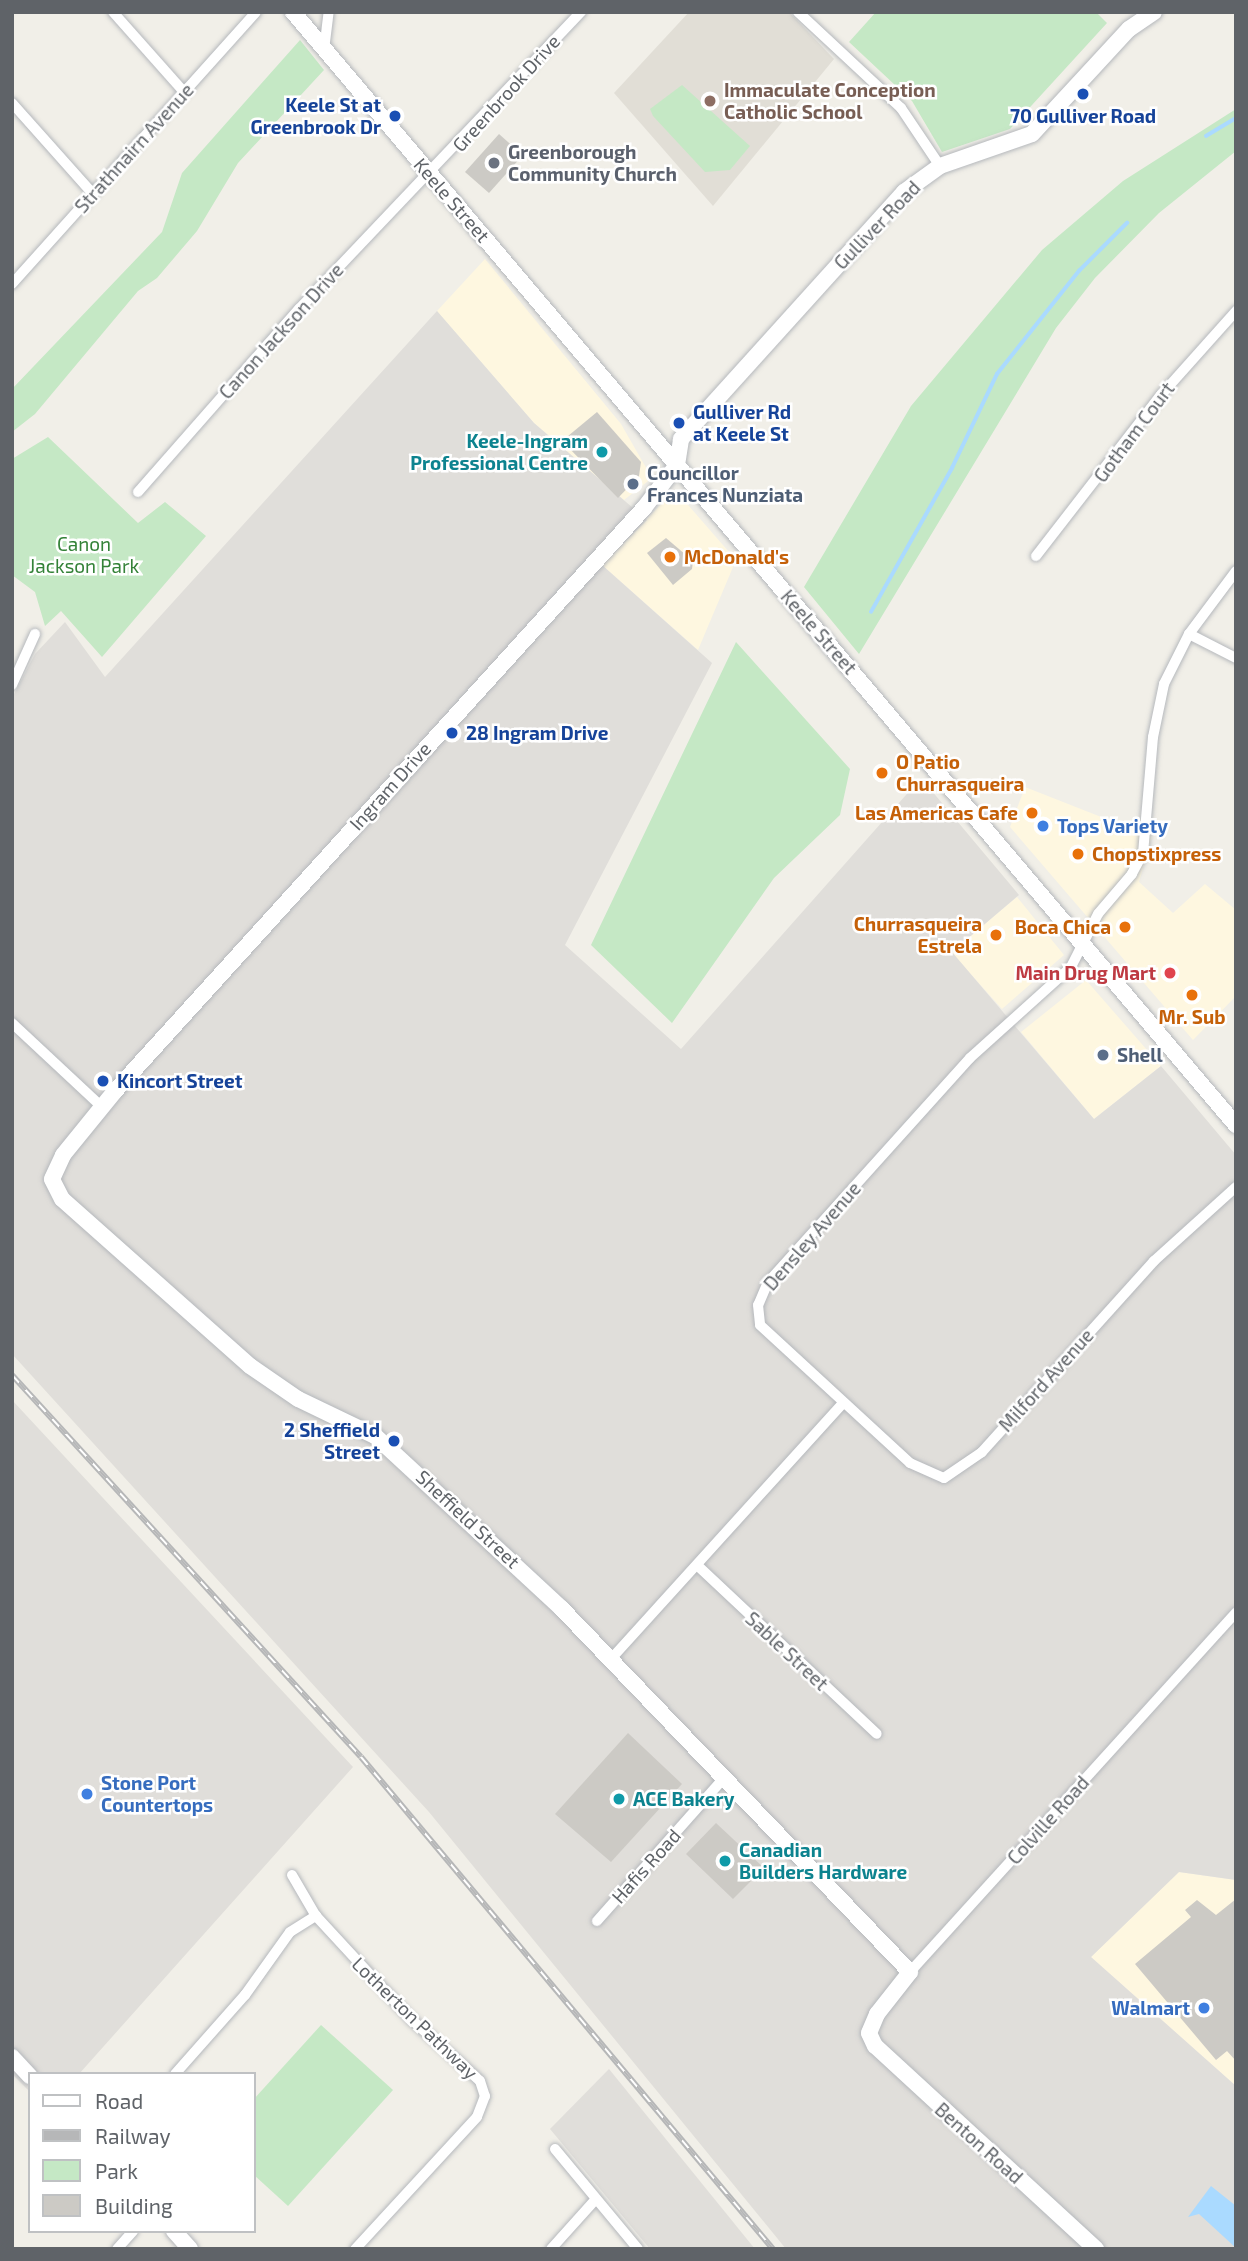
<!DOCTYPE html>
<style>
body{margin:0}
#map{position:relative;width:1248px;height:2261px;overflow:hidden;background:#f1efe8;font-family:"Exo 2",sans-serif}
div>[style]{position:absolute}
[style*='--x']{left:calc(var(--x)*1px);top:calc(var(--y)*1px);width:calc(var(--w)*1px);rotate:calc(var(--a)*1deg)}
.commercial>*{inset:0;background:#fef7e0}
.industrial>*{inset:0;background:#e0deda}
.education>*{inset:0;background:#e1ded6}
.green>*{inset:0;background:#c5e8c5}
.water>*{inset:0;background:#aadaff}
.stream>*{height:3.5px;margin:-1.75px;padding:0 1.75px;transform-origin:1.75px;border-radius:1.75px;background:#aadaff}
.building>*{inset:0;background:#cccac5}
.roads{filter:drop-shadow(0 0 2px #b5b8bc) drop-shadow(0 0 2px #b5b8bc)}
.street>*{height:10px;margin:-5px;padding:0 5px;transform-origin:5px;border-radius:5px;background:#fff}
.secondary>*{height:16px;margin:-8px;padding:0 8px;transform-origin:8px;border-radius:8px;background:#fff}
.rail>*{height:6px;margin-top:-3px;transform-origin:0;background:repeating-linear-gradient(90deg,#fff 0 10px,#b6b7b8 0 20px);box-sizing:border-box;border-block:2px solid #b6b7b8}
.dots>*{width:19px;height:19px;translate:-50% -50%;box-sizing:border-box;border:4px solid #fff;border-radius:50%}
span{translate:-50% -50%;white-space:nowrap;text-align:center;line-height:1.15;-webkit-text-stroke:5px #fff;paint-order:stroke}
.education-label{font-size:19px;color:#785e54;font-weight:700}
.left{translate:0 -50%;text-align:left}
.street-label{font-size:19px;color:#5f6368}
.transit-label{font-size:19px;color:#164399;font-weight:700}
.right{translate:-100% -50%;text-align:right}
.worship-label{font-size:19px;color:#5b616d;font-weight:700}
.culture-label{font-size:19px;color:#0d838f;font-weight:700}
.service-label{font-size:19px;color:#4e5e75;font-weight:700}
.park-label{font-size:19px;color:#348238}
.food-label{font-size:19px;color:#c56008;font-weight:700}
.shop-label{font-size:19px;color:#366cbe;font-weight:700}
.health-label{font-size:19px;color:#be3a42;font-weight:700}
.frame{position:absolute;inset:0;border:14px solid #5f6368;pointer-events:none}
.legend{position:absolute;left:28px;top:2072px;width:228px;height:161px;box-sizing:border-box;background:#fff;border:2px solid #bfc1c3;margin:0;padding:9px 12px;list-style:none;font-size:21px;color:#5f6368}
.legend li{display:flex;align-items:center;gap:14px;height:35px}
.legend b{width:35px;border:2px solid #bfc1c3}
</style>
<div id="map">
<div class="commercial">
<i style="clip-path:polygon(485px 259px,621px 424px,652px 478px,624px 500px,534px 423px,437px 311px)"></i>
<i style="clip-path:polygon(675px 490px,736px 560px,698px 650px,602px 565px)"></i>
<i style="clip-path:polygon(1025px 787px,1152px 837px,1139px 882px,1173px 913px,1205px 884px,1236px 910px,1236px 996px,1193px 1040px,1010px 827px)"></i>
<i style="clip-path:polygon(1017px 897px,1064px 955px,1002px 1009px,951px 952px)"></i>
<i style="clip-path:polygon(1086px 980px,1161px 1066px,1094px 1119px,1021px 1032px)"></i>
<i style="clip-path:polygon(1179px 1872px,1236px 1880px,1236px 2086px,1091px 1957px)"></i>
</div>
<div class="industrial">
<i style="clip-path:polygon(437px 311px,534px 423px,647px 520px,602px 565px,712px 663px,565px 945px,681px 1049px,921px 778px,1019px 895px,952px 952px,1094px 1119px,1161px 1066px,1236px 1155px,1236px 1880px,1179px 1872px,1091px 1957px,1236px 2086px,1236px 2249px,786px 2249px,429px 1812px,12px 1354px,12px 698px,35px 654px,65px 622px,105px 677px)"></i>
<i style="clip-path:polygon(12px 1400px,353px 1767px,79px 2074px,30px 2074px,30px 2092px,12px 2074px)"></i>
<i style="clip-path:polygon(609px 2069px,755px 2249px,650px 2249px,550px 2129px)"></i>
</div>
<div class="education">
<i style="clip-path:polygon(689px 12px,789px 12px,834px 59px,713px 206px,614px 93px)"></i>
</div>
<div class="green">
<i style="clip-path:polygon(876px 12px,1096px 12px,1107px 23px,1010px 129px,942px 152px,912px 101px,849px 42px)"></i>
<i style="clip-path:polygon(300px 40px,324px 70px,238px 163px,197px 231px,157px 278px,138px 291px,35px 414px,12px 432px,12px 389px,162px 232px,182px 173px)"></i>
<i style="clip-path:polygon(682px 85px,750px 146px,730px 170px,705px 172px,653px 116px,650px 109px)"></i>
<i style="clip-path:polygon(1236px 109px,1236px 151px,1159px 213px,1095px 278px,1056px 328px,859px 654px,804px 587px,911px 406px,1042px 250px,1123px 181px)"></i>
<i style="clip-path:polygon(48px 437px,138px 523px,165px 502px,206px 536px,102px 657px,61px 611px,45px 626px,35px 592px,12px 575px,12px 459px)"></i>
<i style="clip-path:polygon(736px 642px,850px 769px,840px 815px,774px 878px,672px 1023px,591px 945px)"></i>
<i style="clip-path:polygon(321px 2025px,393px 2090px,288px 2206px,254px 2175px,254px 2099px)"></i>
</div>
<div class="water">
<i style="clip-path:polygon(1211px 2186px,1236px 2206px,1236px 2248px,1199px 2214px,1188px 2217px)"></i>
</div>
<div class="stream">
<i style="--x:1206;--y:136;--w:35;--a:-31"></i>
<i style="--x:871;--y:612;--w:165;--a:-60.6"></i>
<i style="--x:952;--y:468;--w:104;--a:-64.4"></i>
<i style="--x:997;--y:374;--w:132;--a:-51.5"></i>
<i style="--x:1079;--y:271;--w:68;--a:-45"></i>
</div>
<div class="building">
<i style="clip-path:polygon(499px 134px,523px 155px,489px 193px,465px 172px)"></i>
<i style="clip-path:polygon(597px 412px,641px 462px,639px 476px,618px 498px,562px 441px)"></i>
<i style="clip-path:polygon(666px 538px,693px 561px,692px 569px,673px 585px,647px 553px)"></i>
<i style="clip-path:polygon(628px 1733px,682px 1784px,611px 1862px,555px 1814px)"></i>
<i style="clip-path:polygon(716px 1823px,764px 1868px,733px 1899px,686px 1854px)"></i>
<i style="clip-path:polygon(1236px 1899px,1236px 2061px,1227px 2051px,1216px 2060px,1135px 1964px,1191px 1917px,1185px 1910px,1197px 1900px,1216px 1915px)"></i>
</div>
<div class="roads">
<div class="street">
<i style="--x:113;--y:12;--w:107;--a:48.4"></i>
<i style="--x:798;--y:12;--w:141;--a:43"></i>
<i style="--x:901;--y:108;--w:70;--a:56.1"></i>
<i style="--x:324;--y:50;--w:38;--a:-83"></i>
<i style="--x:12;--y:103;--w:122;--a:48.3"></i>
<i style="--x:12;--y:284;--w:365;--a:-48.1"></i>
<i style="--x:138;--y:492;--w:244;--a:-48.7"></i>
<i style="--x:299;--y:309;--w:410;--a:-46.5"></i>
<i style="--x:1036;--y:556;--w:204;--a:-52.2"></i>
<i style="--x:1161;--y:395;--w:113;--a:-48.2"></i>
<i style="--x:1236;--y:571;--w:79;--a:126.7"></i>
<i style="--x:1189;--y:634;--w:56;--a:116.6"></i>
<i style="--x:1164;--y:684;--w:54;--a:101.7"></i>
<i style="--x:1153;--y:737;--w:116;--a:94.9"></i>
<i style="--x:1143;--y:853;--w:24;--a:118"></i>
<i style="--x:1132;--y:874;--w:52;--a:130.4"></i>
<i style="--x:1098;--y:914;--w:59;--a:117"></i>
<i style="--x:1071;--y:967;--w:136;--a:138"></i>
<i style="--x:970;--y:1058;--w:302;--a:132"></i>
<i style="--x:768;--y:1282;--w:25;--a:113"></i>
<i style="--x:758;--y:1305;--w:20;--a:84"></i>
<i style="--x:760;--y:1325;--w:204;--a:42.6"></i>
<i style="--x:910;--y:1463;--w:37;--a:24"></i>
<i style="--x:944;--y:1478;--w:46;--a:-34.4"></i>
<i style="--x:982;--y:1452;--w:257;--a:-48"></i>
<i style="--x:1154;--y:1261;--w:110;--a:-42.1"></i>
<i style="--x:1189;--y:634;--w:53;--a:27.1"></i>
<i style="--x:12;--y:685;--w:56;--a:-65.7"></i>
<i style="--x:12;--y:1023;--w:123;--a:43"></i>
<i style="--x:698;--y:1566;--w:245;--a:43.2"></i>
<i style="--x:611;--y:1659;--w:344;--a:-47.8"></i>
<i style="--x:292;--y:1875;--w:48;--a:59.7"></i>
<i style="--x:316;--y:1916;--w:142;--a:47.3"></i>
<i style="--x:412;--y:2020;--w:91;--a:41.9"></i>
<i style="--x:480;--y:2081;--w:16;--a:72"></i>
<i style="--x:485;--y:2096;--w:22;--a:111"></i>
<i style="--x:477;--y:2117;--w:180;--a:132.7"></i>
<i style="--x:597;--y:1921;--w:190;--a:-48.4"></i>
<i style="--x:910;--y:1972;--w:485;--a:-47.8"></i>
<i style="--x:175;--y:2074;--w:106;--a:-48.5"></i>
<i style="--x:245;--y:1995;--w:77;--a:-54.5"></i>
<i style="--x:290;--y:1932;--w:31;--a:-32"></i>
<i style="--x:555;--y:2149;--w:130;--a:50.3"></i>
<i style="--x:117;--y:2249;--w:24;--a:-48"></i>
<i style="--x:551;--y:2249;--w:67;--a:-48"></i>
</div>
<div class="secondary">
<i style="--x:293;--y:12;--w:1459;--a:49.73"></i>
<i style="--x:12;--y:2057;--w:26;--a:47"></i>
<i style="--x:174;--y:2231;--w:24;--a:48"></i>
<i style="--x:1096;--y:2249;--w:300;--a:-137.4"></i>
<i style="--x:875;--y:2046;--w:14;--a:-115"></i>
<i style="--x:869;--y:2033;--w:21;--a:-67"></i>
<i style="--x:877;--y:2014;--w:53;--a:-51.8"></i>
<i style="--x:910;--y:1972;--w:504;--a:-133.79"></i>
<i style="--x:561;--y:1608;--w:253;--a:-137.2"></i>
<i style="--x:375;--y:1436;--w:85;--a:-154.3"></i>
<i style="--x:298;--y:1399;--w:58;--a:-145.5"></i>
<i style="--x:250;--y:1366;--w:251;--a:-138.4"></i>
<i style="--x:62;--y:1199;--w:22;--a:-117"></i>
<i style="--x:52;--y:1179;--w:26;--a:-65"></i>
<i style="--x:63;--y:1155;--w:82;--a:-50.9"></i>
<i style="--x:115;--y:1091;--w:787;--a:-47.78"></i>
<i style="--x:644;--y:508;--w:54;--a:-52.5"></i>
<i style="--x:677;--y:465;--w:26;--a:-81"></i>
<i style="--x:681;--y:439;--w:333;--a:-47.9"></i>
<i style="--x:904;--y:192;--w:44;--a:-35.8"></i>
<i style="--x:940;--y:166;--w:97;--a:-19.2"></i>
<i style="--x:1032;--y:134;--w:143;--a:-47.3"></i>
<i style="--x:1129;--y:29;--w:30;--a:-34"></i>
</div>
</div>
<div class="rail">
<i style="--x:12;--y:1375;--w:517;--a:47.58"></i>
<i style="--x:361;--y:1757;--w:642;--a:50.06"></i>
</div>
<div class="dots">
<i style="left:1083px;top:94px;background:#1a4fb4"></i>
<i style="left:710px;top:101px;background:#8d6e63"></i>
<i style="left:395px;top:116px;background:#1a4fb4"></i>
<i style="left:494px;top:163px;background:#6b7280"></i>
<i style="left:679px;top:423px;background:#1a4fb4"></i>
<i style="left:602px;top:452px;background:#0f9aa8"></i>
<i style="left:633px;top:484px;background:#5c6f8a"></i>
<i style="left:670px;top:557px;background:#e8710a"></i>
<i style="left:452px;top:733px;background:#1a4fb4"></i>
<i style="left:882px;top:773px;background:#e8710a"></i>
<i style="left:1032px;top:813px;background:#e8710a"></i>
<i style="left:1043px;top:826px;background:#3f7fe0"></i>
<i style="left:1078px;top:854px;background:#e8710a"></i>
<i style="left:1125px;top:927px;background:#e8710a"></i>
<i style="left:996px;top:935px;background:#e8710a"></i>
<i style="left:1170px;top:973px;background:#e0444e"></i>
<i style="left:1192px;top:995px;background:#e8710a"></i>
<i style="left:1103px;top:1055px;background:#5c6f8a"></i>
<i style="left:103px;top:1081px;background:#1a4fb4"></i>
<i style="left:394px;top:1441px;background:#1a4fb4"></i>
<i style="left:87px;top:1794px;background:#3f7fe0"></i>
<i style="left:619px;top:1799px;background:#0f9aa8"></i>
<i style="left:725px;top:1861px;background:#0f9aa8"></i>
<i style="left:1204px;top:2008px;background:#3f7fe0"></i>
</div>
<div class="education-label">
<span class="left" style="left:724px;top:101px">Immaculate Conception<br>Catholic School</span>
</div>
<div class="street-label">
<span style="left:506px;top:93px;rotate:-48deg">Greenbrook Drive</span>
<span style="left:134px;top:148px;rotate:-48deg">Strathnairn Avenue</span>
<span style="left:452px;top:200px;rotate:49deg">Keele Street</span>
<span style="left:877px;top:225px;rotate:-46deg">Gulliver Road</span>
<span style="left:281px;top:331px;rotate:-48deg">Canon Jackson Drive</span>
<span style="left:1134px;top:432px;rotate:-53deg">Gotham Court</span>
<span style="left:819px;top:632px;rotate:49deg">Keele Street</span>
<span style="left:390px;top:786px;rotate:-48deg">Ingram Drive</span>
<span style="left:812px;top:1236px;rotate:-49deg">Densley Avenue</span>
<span style="left:1046px;top:1380px;rotate:-48deg">Milford Avenue</span>
<span style="left:468px;top:1519px;rotate:43deg">Sheffield Street</span>
<span style="left:787px;top:1651px;rotate:43deg">Sable Street</span>
<span style="left:1048px;top:1820px;rotate:-48deg">Colville Road</span>
<span style="left:646px;top:1866px;rotate:-48deg">Hafis Road</span>
<span style="left:415px;top:2018px;rotate:44deg">Lotherton Pathway</span>
<span style="left:979px;top:2143px;rotate:42deg">Benton Road</span>
</div>
<div class="transit-label">
<span class="right" style="left:381px;top:116px">Keele St at<br>Greenbrook Dr</span>
<span style="left:1083px;top:116px">70 Gulliver Road</span>
<span class="left" style="left:693px;top:423px">Gulliver Rd<br>at Keele St</span>
<span class="left" style="left:466px;top:733px">28 Ingram Drive</span>
<span class="left" style="left:117px;top:1081px">Kincort Street</span>
<span class="right" style="left:380px;top:1441px">2 Sheffield<br>Street</span>
</div>
<div class="worship-label">
<span class="left" style="left:508px;top:163px">Greenborough<br>Community Church</span>
</div>
<div class="culture-label">
<span class="right" style="left:588px;top:452px">Keele-Ingram<br>Professional Centre</span>
<span class="left" style="left:633px;top:1799px">ACE Bakery</span>
<span class="left" style="left:739px;top:1861px">Canadian<br>Builders Hardware</span>
</div>
<div class="service-label">
<span class="left" style="left:647px;top:484px">Councillor<br>Frances Nunziata</span>
<span class="left" style="left:1117px;top:1055px">Shell</span>
</div>
<div class="park-label">
<span style="left:84px;top:555px">Canon<br>Jackson Park</span>
</div>
<div class="food-label">
<span class="left" style="left:684px;top:557px">McDonald's</span>
<span class="left" style="left:896px;top:773px">O Patio<br>Churrasqueira</span>
<span class="right" style="left:1018px;top:813px">Las Americas Cafe</span>
<span class="left" style="left:1092px;top:854px">Chopstixpress</span>
<span class="right" style="left:982px;top:935px">Churrasqueira<br>Estrela</span>
<span class="right" style="left:1111px;top:927px">Boca Chica</span>
<span style="left:1192px;top:1017px">Mr. Sub</span>
</div>
<div class="shop-label">
<span class="left" style="left:1057px;top:826px">Tops Variety</span>
<span class="left" style="left:101px;top:1794px">Stone Port<br>Countertops</span>
<span class="right" style="left:1190px;top:2008px">Walmart</span>
</div>
<div class="health-label">
<span class="right" style="left:1156px;top:973px">Main Drug Mart</span>
</div>
<div class="frame"></div>
<ul class="legend">
<li><b style="height:9px;background:#fff"></b>Road</li>
<li><b style="height:9px;background:#b6b7b8"></b>Railway</li>
<li><b style="height:19px;background:#c5e8c5"></b>Park</li>
<li><b style="height:19px;background:#cccac5"></b>Building</li>
</ul>
</div>
